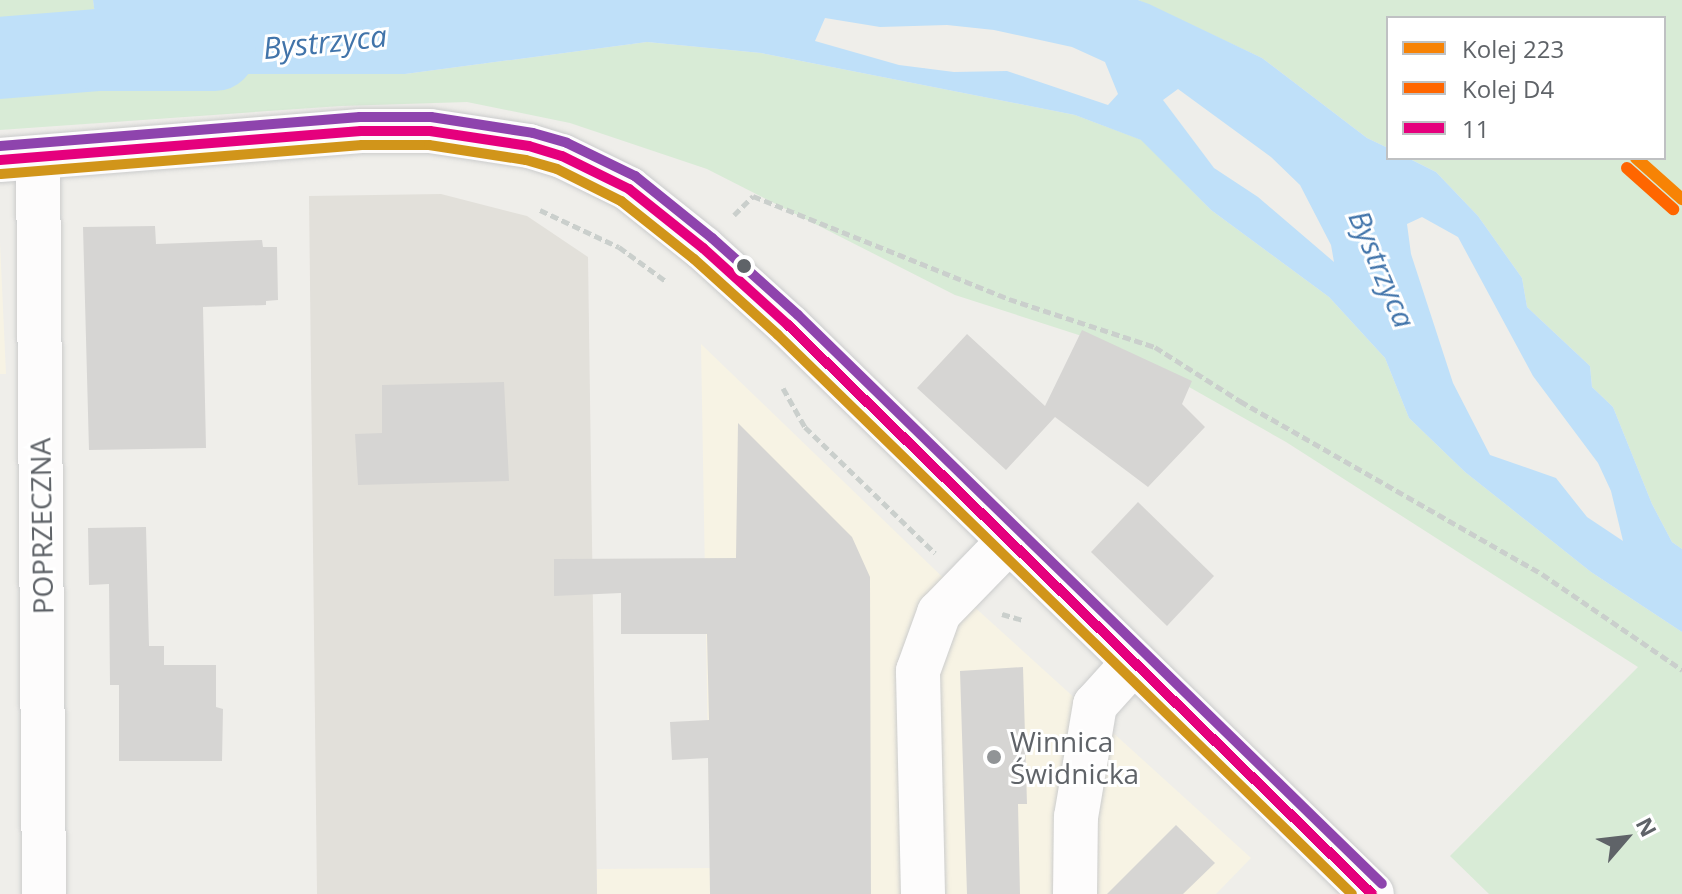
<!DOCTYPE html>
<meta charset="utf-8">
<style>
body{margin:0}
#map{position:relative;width:1682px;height:894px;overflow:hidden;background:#efeeea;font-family:"Open Sans",sans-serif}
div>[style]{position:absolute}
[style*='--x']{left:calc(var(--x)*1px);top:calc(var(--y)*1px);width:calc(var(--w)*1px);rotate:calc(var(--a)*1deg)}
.commercial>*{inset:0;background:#f7f3e4}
.education>*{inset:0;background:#e2e0da}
.green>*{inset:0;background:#d8ebd6}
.water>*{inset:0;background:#bfe0f9}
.river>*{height:82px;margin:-41px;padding:0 41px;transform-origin:41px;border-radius:41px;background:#bfe0f9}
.building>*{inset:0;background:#d6d5d3}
.path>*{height:5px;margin-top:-2.5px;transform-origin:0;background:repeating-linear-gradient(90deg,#cacfcc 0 8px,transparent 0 12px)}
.roads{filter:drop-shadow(0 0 2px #cbcccc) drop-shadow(0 0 2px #cbcccc)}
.minor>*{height:44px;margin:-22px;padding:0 22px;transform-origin:22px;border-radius:22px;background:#fdfcfc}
.bus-1>*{height:10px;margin:-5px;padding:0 5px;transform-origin:5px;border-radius:5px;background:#e5007d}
.bus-2>*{height:10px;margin:-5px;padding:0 5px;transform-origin:5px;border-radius:5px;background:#d1951a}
.bus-3>*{height:10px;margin:-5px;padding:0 5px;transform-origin:5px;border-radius:5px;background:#8e44ad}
.rail-1>*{height:12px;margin:-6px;padding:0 6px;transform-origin:6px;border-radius:6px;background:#f78305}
.rail-2>*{height:12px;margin:-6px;padding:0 6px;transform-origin:6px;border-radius:6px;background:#f60}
.dots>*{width:22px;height:22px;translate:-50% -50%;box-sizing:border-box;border:4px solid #fff;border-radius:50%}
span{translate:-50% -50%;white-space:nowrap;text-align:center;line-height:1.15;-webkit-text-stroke:6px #fff;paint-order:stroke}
.street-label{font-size:28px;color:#5f6368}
.poi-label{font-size:28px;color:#5f6368}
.left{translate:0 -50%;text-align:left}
.water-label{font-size:30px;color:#4174aa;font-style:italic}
.legend{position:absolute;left:1386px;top:16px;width:280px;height:144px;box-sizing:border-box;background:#fff;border:2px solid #bfc1c3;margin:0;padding:10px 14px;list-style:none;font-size:24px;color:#5f6368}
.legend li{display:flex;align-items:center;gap:16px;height:40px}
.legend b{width:40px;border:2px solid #bfc1c3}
.north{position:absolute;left:1586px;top:798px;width:80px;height:80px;-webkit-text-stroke:6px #fff;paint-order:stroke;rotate:62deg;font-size:22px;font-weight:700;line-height:32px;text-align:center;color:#5f6368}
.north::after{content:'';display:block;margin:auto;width:28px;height:36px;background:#5f6368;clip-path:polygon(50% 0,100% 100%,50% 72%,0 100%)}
</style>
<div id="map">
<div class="commercial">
<i style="clip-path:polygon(0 242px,6px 374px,0 374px)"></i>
<i style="clip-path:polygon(701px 344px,959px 593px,1251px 858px,1216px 894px,597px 894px,597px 869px,710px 868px)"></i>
</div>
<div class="education">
<i style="clip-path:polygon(441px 194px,527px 216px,588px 257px,597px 894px,317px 894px,309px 196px)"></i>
</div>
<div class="green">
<i style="clip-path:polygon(0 0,93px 0,105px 82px,248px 74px,405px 74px,647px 42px,761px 53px,1075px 115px,1142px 140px,1211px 210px,1329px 297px,1385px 358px,1409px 418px,1465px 472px,1591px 572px,1682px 632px,1682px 894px,1489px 894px,1450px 856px,1638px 667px,1286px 442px,1122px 349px,955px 295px,707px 169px,570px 123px,467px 102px,341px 106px,0 130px)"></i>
<i style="clip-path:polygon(1138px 0,1682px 0,1682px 549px,1672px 542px,1652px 504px,1613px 407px,1592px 387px,1590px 366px,1527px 307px,1522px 278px,1478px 216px,1436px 172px,1408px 158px,1664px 158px,1664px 18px,1388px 18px,1388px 148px,1367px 138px,1262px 58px)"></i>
</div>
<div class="water">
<i style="clip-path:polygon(evenodd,93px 0,1138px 0,1149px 4px,1262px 58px,1367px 138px,1388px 148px,1388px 158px,1408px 158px,1436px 172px,1478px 216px,1522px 278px,1527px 307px,1590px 366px,1592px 387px,1613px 407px,1652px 504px,1672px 542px,1682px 549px,1682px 632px,1591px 572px,1465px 472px,1409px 418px,1385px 358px,1329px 297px,1211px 210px,1141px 140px,1075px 115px,761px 53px,647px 42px,405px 74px,248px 74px,104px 82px,93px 0,825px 18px,880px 27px,947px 25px,994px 30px,1072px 47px,1105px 62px,1118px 94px,1108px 105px,1007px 71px,954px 72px,899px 65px,815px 41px,825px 18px,93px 0,1178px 89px,1271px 157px,1300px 185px,1331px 245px,1334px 262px,1258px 197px,1214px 168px,1163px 100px,1178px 89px,93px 0,1422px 217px,1458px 237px,1533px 376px,1598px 463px,1611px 491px,1623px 541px,1587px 517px,1556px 478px,1490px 455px,1453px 383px,1411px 254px,1407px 224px,1422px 217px)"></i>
</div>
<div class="river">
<i style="--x:0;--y:58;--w:100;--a:-4.6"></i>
<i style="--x:100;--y:50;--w:115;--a:0"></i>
</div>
<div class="building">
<i style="clip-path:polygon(155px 226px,156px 244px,262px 240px,263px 247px,277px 247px,278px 300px,266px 301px,266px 305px,203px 307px,206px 448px,89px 450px,83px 227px)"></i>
<i style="clip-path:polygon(1082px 330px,1192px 381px,1182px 404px,1205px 427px,1148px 487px,1055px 417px,1006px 470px,917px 388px,967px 334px,1045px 406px)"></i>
<i style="clip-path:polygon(504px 382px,509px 481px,358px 485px,355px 434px,382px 433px,382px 385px)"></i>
<i style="clip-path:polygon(738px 423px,852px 537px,870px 577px,871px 894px,710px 894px,708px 758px,672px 760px,670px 722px,709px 720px,707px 634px,621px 634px,621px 593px,554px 596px,554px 559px,736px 558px)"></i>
<i style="clip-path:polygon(1138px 502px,1214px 576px,1167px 626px,1091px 552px)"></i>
<i style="clip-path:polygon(146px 527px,149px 646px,164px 646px,164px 665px,216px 665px,216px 707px,223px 709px,222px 761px,119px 761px,119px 685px,110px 685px,109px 584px,89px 585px,88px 528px)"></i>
<i style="clip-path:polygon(1023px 667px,1027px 804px,1018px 804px,1020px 894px,967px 894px,960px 671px)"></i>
<i style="clip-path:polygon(1176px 825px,1215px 863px,1183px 894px,1107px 894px)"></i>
</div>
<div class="path">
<i style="--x:540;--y:210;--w:87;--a:25.1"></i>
<i style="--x:619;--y:247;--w:59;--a:36.1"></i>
<i style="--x:734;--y:215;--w:27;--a:-45"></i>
<i style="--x:753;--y:196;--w:276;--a:21.9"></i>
<i style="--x:1009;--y:299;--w:154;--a:18.2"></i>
<i style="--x:1155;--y:347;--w:101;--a:32.4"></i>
<i style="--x:1240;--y:401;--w:348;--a:29.8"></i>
<i style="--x:1542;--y:574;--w:170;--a:34.4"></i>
<i style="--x:783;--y:388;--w:45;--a:60.6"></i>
<i style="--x:805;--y:427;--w:181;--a:44.1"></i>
<i style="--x:1002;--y:614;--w:22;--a:16"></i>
</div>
<div class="roads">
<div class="minor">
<i style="--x:38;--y:158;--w:736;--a:89.53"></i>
<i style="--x:0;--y:160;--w:362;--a:-4.6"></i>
<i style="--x:361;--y:131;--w:69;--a:0"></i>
<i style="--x:430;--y:131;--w:100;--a:8.6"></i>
<i style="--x:529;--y:146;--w:34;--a:17"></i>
<i style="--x:562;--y:156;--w:75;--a:26.2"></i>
<i style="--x:629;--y:189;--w:95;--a:38.6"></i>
<i style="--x:703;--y:248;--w:115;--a:42.2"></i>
<i style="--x:788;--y:325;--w:815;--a:44.25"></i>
<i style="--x:923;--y:894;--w:223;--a:-91.3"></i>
<i style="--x:918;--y:671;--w:62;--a:-70.1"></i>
<i style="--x:939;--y:613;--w:100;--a:-45.8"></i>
<i style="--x:1075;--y:894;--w:77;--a:-89.3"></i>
<i style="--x:1076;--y:817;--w:114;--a:-80.4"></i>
<i style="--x:1095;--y:705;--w:57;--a:-47.9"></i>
</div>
</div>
<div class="bus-1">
<i style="--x:0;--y:160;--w:362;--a:-4.6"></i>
<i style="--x:361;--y:131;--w:69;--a:0"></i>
<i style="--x:430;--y:131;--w:100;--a:8.6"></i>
<i style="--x:529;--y:146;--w:34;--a:17"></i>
<i style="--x:562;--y:156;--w:75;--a:26.2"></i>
<i style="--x:629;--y:189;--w:95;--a:38.6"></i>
<i style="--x:703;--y:248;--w:115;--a:42.2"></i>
<i style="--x:788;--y:325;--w:815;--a:44.25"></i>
</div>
<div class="bus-2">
<i style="--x:1;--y:174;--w:362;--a:-4.6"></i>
<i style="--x:362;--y:145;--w:67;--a:0"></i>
<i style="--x:429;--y:145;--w:98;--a:8.8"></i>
<i style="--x:526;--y:160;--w:32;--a:16"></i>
<i style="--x:557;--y:169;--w:72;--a:26.6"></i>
<i style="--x:621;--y:201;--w:93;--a:38.5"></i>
<i style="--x:694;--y:259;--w:113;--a:42.1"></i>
<i style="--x:778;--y:335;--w:801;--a:44.24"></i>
</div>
<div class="bus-3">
<i style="--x:0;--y:146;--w:361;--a:-4.6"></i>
<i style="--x:360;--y:117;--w:71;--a:0"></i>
<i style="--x:431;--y:117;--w:103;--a:8.9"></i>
<i style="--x:533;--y:133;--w:35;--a:16"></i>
<i style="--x:567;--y:143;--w:76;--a:25.9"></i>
<i style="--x:635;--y:176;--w:99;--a:38.8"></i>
<i style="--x:712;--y:238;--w:115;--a:41.8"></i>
<i style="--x:798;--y:315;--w:815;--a:44.25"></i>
</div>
<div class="rail-1">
<i style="--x:1636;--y:158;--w:62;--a:41.7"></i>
</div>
<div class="rail-2">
<i style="--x:1627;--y:168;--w:62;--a:41.7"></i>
</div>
<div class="dots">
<i style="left:744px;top:266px;background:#5f6368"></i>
<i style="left:994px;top:757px;background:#919496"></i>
</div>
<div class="street-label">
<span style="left:41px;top:526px;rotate:-91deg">POPRZECZNA</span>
</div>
<div class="poi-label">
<span class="left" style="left:1010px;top:757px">Winnica<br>Świdnicka</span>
</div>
<div class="water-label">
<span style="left:325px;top:42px;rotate:-6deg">Bystrzyca</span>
<span style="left:1382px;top:269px;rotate:67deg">Bystrzyca</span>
</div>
<ul class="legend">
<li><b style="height:10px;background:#f78305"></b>Kolej 223</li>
<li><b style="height:10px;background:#f60"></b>Kolej D4</li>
<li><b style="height:10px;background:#e5007d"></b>11</li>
</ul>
<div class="north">N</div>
</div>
